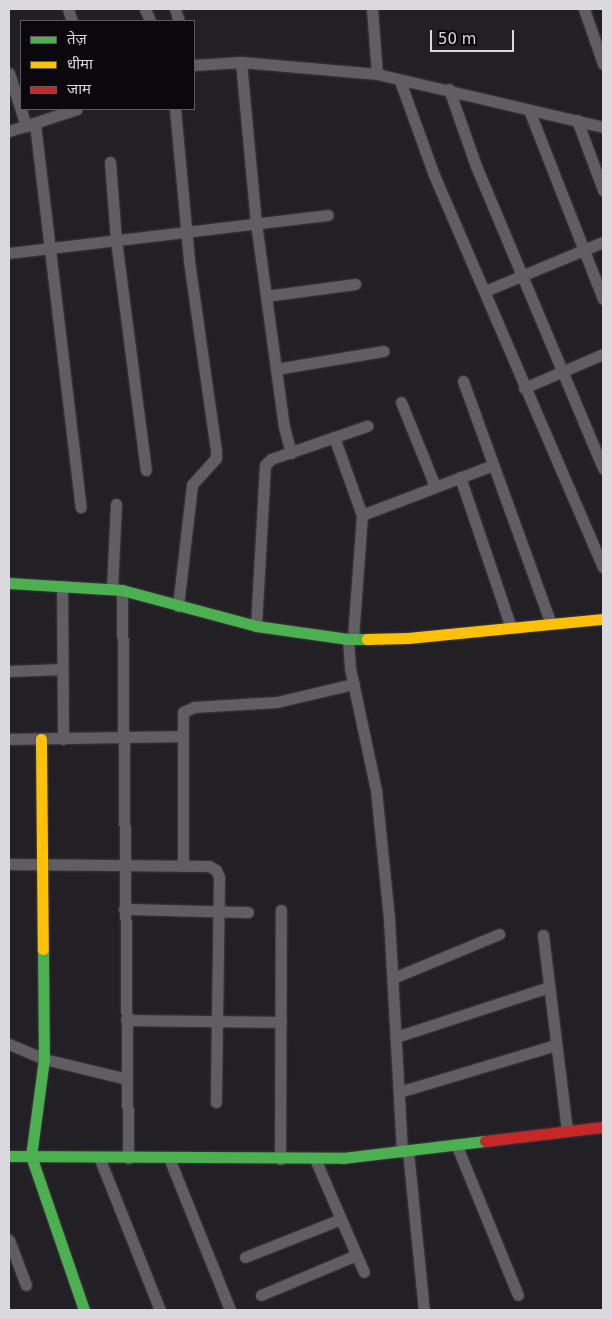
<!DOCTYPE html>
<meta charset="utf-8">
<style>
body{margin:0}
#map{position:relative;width:612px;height:1319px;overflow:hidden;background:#221f25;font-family:"DejaVu Sans","Noto Sans Devanagari",sans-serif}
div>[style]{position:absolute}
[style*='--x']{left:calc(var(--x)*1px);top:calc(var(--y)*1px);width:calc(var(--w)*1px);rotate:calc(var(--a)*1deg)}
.roads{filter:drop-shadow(0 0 1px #3d3b40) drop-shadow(0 0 1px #3d3b40)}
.street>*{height:11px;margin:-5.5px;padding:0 5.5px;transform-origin:5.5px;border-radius:5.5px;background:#605e63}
.fast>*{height:11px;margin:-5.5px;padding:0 5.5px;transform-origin:5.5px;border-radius:5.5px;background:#4caf50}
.slow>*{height:11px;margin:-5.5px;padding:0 5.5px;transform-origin:5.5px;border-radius:5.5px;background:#ffc107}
.jam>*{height:11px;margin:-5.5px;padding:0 5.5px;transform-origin:5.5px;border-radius:5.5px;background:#c62828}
span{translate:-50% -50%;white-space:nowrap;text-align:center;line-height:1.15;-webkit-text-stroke:4px #0a080d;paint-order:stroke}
.frame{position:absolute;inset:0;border:10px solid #dbd9e0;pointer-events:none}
.legend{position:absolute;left:20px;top:20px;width:175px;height:90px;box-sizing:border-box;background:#0a080d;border:1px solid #5e5c61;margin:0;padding:6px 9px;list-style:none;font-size:15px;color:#dbd9e0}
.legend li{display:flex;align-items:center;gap:10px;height:25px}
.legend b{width:25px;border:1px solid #5e5c61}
.scale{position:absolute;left:430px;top:30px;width:84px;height:22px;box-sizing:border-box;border:2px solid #dbd9e0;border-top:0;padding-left:6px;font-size:15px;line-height:18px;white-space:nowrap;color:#dbd9e0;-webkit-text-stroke:4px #0a080d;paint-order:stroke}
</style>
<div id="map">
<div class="roads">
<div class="street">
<i style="--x:68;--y:9;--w:13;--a:72"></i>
<i style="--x:145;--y:9;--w:13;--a:67"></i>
<i style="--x:175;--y:9;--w:13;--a:72"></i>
<i style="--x:372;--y:9;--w:65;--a:85.6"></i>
<i style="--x:584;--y:9;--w:58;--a:70.9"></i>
<i style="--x:241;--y:62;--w:162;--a:84.7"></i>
<i style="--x:256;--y:223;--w:206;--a:82.2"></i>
<i style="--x:284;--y:427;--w:27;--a:75"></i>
<i style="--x:194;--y:65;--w:47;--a:-3.7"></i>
<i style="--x:241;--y:62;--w:137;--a:5"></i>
<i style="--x:377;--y:74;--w:232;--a:13.2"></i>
<i style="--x:9;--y:73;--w:56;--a:72.2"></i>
<i style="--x:400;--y:81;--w:100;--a:70.1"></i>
<i style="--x:434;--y:175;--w:427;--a:66.7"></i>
<i style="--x:449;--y:89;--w:82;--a:70.7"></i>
<i style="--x:476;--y:166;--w:328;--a:67.2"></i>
<i style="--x:175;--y:109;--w:153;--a:84.7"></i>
<i style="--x:189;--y:261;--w:192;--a:81.9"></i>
<i style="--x:216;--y:451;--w:7;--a:90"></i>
<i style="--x:216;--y:458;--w:36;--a:132"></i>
<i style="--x:192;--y:485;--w:122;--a:96.6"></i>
<i style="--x:529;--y:110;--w:203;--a:68.6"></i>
<i style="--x:577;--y:120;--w:75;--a:69.6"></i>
<i style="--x:35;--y:124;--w:386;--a:83.2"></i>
<i style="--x:9;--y:131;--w:71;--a:-17.9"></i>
<i style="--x:110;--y:162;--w:78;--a:85.6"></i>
<i style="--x:116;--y:240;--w:232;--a:82.6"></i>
<i style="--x:9;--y:253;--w:321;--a:-6.8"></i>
<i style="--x:485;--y:291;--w:128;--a:-22.6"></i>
<i style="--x:266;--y:296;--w:90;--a:-7.7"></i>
<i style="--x:276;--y:369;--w:109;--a:-9.5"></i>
<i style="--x:463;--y:381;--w:258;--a:70.1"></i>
<i style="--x:524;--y:388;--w:86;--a:-23.3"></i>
<i style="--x:401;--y:402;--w:91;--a:68"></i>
<i style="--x:334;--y:437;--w:83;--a:70.3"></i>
<i style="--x:362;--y:515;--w:124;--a:94.2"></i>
<i style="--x:460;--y:477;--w:159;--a:71.3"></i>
<i style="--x:362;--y:515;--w:140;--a:-20.9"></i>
<i style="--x:62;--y:586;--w:153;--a:89.6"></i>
<i style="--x:112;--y:589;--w:85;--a:-87.3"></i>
<i style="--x:122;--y:590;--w:568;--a:89.39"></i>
<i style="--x:256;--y:626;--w:161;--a:-86.8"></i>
<i style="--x:265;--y:465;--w:8;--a:-45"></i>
<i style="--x:271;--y:459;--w:102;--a:-19"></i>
<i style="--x:348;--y:639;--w:29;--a:86"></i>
<i style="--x:350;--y:668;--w:125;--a:78"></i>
<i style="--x:376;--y:790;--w:130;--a:84.2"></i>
<i style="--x:389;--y:919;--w:233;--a:86.8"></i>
<i style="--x:9;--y:671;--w:53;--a:-2.2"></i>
<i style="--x:9;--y:739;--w:172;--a:-1"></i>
<i style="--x:9;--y:864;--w:200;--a:0.6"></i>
<i style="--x:209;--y:866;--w:8;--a:30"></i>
<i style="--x:216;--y:870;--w:8;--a:67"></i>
<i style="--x:219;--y:877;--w:225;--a:90.8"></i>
<i style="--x:183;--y:866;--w:154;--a:-90"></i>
<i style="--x:183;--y:712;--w:12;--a:-24"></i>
<i style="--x:194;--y:707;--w:83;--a:-3.4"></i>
<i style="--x:277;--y:702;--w:79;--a:-13.2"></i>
<i style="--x:124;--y:909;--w:124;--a:1.4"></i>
<i style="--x:543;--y:935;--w:196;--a:83"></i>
<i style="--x:393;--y:978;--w:115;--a:-22.5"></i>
<i style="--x:126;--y:1020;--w:155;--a:0.7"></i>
<i style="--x:396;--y:1037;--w:161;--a:-18.1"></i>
<i style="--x:9;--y:1044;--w:38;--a:23"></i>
<i style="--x:44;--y:1059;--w:85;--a:13.5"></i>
<i style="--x:399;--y:1092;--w:164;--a:-16.7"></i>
<i style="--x:456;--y:1144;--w:163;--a:67.7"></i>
<i style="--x:408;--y:1151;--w:160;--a:84.3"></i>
<i style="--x:99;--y:1157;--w:165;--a:68.3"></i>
<i style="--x:169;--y:1158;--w:164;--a:68.1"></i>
<i style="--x:280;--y:1159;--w:249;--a:-89.8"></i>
<i style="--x:315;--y:1159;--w:123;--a:66.6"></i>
<i style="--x:9;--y:1240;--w:48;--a:69.3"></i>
<i style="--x:245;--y:1257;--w:103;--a:-21.6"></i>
<i style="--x:261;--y:1295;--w:103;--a:-22.8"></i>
</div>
<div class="fast">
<i style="--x:9;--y:583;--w:113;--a:3.5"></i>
<i style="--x:122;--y:590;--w:139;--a:15"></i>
<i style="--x:256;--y:626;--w:93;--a:8"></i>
<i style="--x:348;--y:639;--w:19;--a:0"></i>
<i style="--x:43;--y:949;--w:110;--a:89.5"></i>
<i style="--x:44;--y:1059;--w:98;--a:97.6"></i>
<i style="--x:31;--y:1156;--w:163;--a:71"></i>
<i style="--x:9;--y:1156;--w:334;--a:0.3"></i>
<i style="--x:343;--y:1158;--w:143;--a:-6.8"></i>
</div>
<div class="slow">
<i style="--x:367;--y:639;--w:41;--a:-1.4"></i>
<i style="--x:408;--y:638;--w:196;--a:-5.6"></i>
<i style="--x:41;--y:739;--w:210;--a:89.5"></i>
</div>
<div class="jam">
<i style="--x:485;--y:1141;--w:119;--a:-6.8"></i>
</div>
</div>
<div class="frame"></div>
<ul class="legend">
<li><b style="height:6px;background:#4caf50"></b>तेज़</li>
<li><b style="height:6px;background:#ffc107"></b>धीमा</li>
<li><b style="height:6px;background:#c62828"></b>जाम</li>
</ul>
<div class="scale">50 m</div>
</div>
